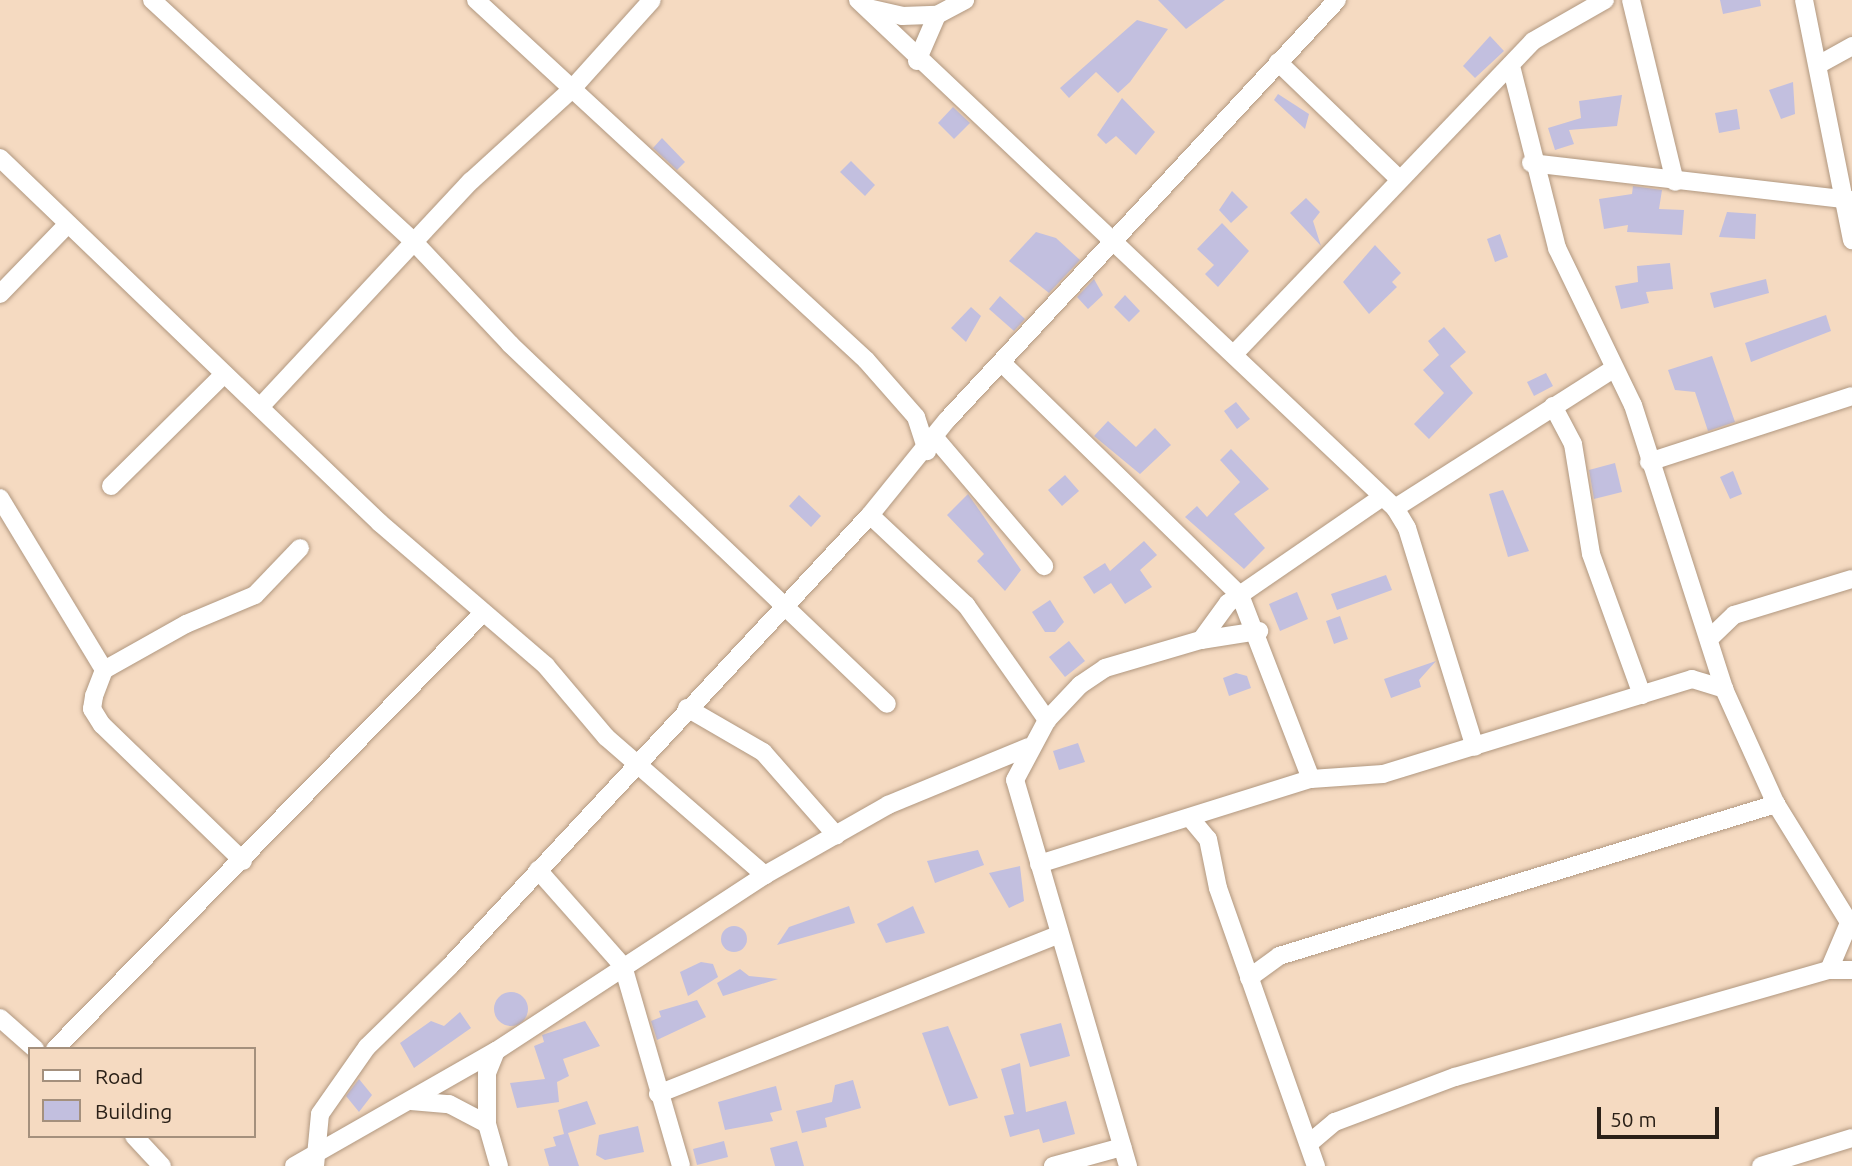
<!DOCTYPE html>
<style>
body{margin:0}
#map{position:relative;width:1852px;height:1166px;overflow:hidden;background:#f5dac1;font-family:Ubuntu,sans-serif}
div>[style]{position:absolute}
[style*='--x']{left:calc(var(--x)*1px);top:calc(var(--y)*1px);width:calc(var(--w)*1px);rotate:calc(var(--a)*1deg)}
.building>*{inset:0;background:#c2bfdf}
.round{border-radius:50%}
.roads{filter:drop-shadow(0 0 2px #b19880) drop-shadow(0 0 2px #b19880)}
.minor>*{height:18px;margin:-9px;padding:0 9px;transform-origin:9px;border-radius:9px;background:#fff}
span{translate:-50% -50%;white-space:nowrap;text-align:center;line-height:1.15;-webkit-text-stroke:5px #f5dac1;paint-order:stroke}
.legend{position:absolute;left:28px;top:1047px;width:228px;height:91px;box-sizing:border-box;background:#f5dac1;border:2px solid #a4907d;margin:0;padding:9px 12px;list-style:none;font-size:21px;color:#2a2017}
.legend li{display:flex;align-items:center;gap:14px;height:35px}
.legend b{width:35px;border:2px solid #a4907d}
.scale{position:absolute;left:1597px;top:1107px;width:122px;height:32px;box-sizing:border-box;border:4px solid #2a2017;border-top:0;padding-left:9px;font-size:21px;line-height:24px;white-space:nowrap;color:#2a2017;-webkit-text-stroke:5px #f5dac1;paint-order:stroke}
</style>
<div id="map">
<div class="building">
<i style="clip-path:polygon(1158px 0,1225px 0,1186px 29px)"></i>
<i style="clip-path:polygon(1720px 0,1760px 0,1761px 6px,1723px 14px)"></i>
<i style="clip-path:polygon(1137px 20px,1168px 29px,1130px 82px,1118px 93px,1096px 72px,1069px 98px,1060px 88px)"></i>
<i style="clip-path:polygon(1490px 36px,1504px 51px,1475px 78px,1463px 66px)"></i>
<i style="clip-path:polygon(1793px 82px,1795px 114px,1781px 119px,1769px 90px)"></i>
<i style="clip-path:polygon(1278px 94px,1309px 114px,1305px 129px,1274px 100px)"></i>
<i style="clip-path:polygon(1622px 95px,1617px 126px,1569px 130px,1574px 144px,1555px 150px,1548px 128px,1581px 118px,1579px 101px)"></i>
<i style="clip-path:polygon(1122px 98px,1155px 132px,1136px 155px,1116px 136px,1106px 144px,1097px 135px)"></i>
<i style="clip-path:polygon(953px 107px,970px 123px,954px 139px,938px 123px)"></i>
<i style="clip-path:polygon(1737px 109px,1740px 129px,1719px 133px,1715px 113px)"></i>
<i style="clip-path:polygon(662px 138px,685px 162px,677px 170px,653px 148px)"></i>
<i style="clip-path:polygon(851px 161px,875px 185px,865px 196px,840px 172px)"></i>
<i style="clip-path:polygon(1633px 186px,1662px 190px,1659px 209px,1684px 210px,1682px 235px,1627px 232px,1628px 225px,1604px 229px,1599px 199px,1632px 194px)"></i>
<i style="clip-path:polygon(1232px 191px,1248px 207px,1231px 223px,1219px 210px)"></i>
<i style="clip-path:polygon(1306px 198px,1320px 212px,1313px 221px,1321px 246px,1290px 213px)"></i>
<i style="clip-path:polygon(1727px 212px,1756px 214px,1755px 239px,1719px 237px)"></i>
<i style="clip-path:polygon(1222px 223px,1249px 251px,1218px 287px,1205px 274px,1214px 265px,1197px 249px)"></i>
<i style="clip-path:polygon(1036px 232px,1056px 238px,1080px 260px,1049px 293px,1009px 261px)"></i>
<i style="clip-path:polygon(1500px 234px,1508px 257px,1495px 262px,1487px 239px)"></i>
<i style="clip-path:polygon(1375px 245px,1401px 273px,1392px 282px,1397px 287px,1369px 314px,1343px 282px)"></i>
<i style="clip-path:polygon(1670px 263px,1673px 289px,1646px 292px,1649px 303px,1621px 309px,1615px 286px,1638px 282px,1637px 266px)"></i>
<i style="clip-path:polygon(1094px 279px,1103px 295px,1088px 309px,1077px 297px)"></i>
<i style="clip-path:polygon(1766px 279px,1769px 293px,1714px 308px,1710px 293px)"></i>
<i style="clip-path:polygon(1125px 295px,1140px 311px,1129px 322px,1114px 307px)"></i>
<i style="clip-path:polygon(1000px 296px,1025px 319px,1014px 331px,989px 309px)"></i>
<i style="clip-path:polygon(971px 307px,981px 316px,966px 342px,951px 328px)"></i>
<i style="clip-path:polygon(1826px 315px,1831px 331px,1751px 362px,1745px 343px)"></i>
<i style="clip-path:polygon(1444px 327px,1466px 352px,1450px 366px,1473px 393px,1429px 439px,1414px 424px,1444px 393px,1423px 370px,1439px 355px,1428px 341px)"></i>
<i style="clip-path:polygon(1712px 356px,1735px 422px,1708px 431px,1695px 392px,1675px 390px,1668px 370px)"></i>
<i style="clip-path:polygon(1546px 373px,1553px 386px,1534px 396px,1527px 382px)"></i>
<i style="clip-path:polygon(1236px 402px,1250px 419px,1237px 429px,1224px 411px)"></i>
<i style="clip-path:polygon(1108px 421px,1136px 447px,1155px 428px,1171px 445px,1140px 474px,1094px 436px)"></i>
<i style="clip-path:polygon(1231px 449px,1269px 489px,1234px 514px,1265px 548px,1244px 569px,1185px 517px,1197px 506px,1207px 517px,1240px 482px,1220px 460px)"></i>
<i style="clip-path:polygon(1615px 463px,1622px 492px,1594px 499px,1589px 470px)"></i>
<i style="clip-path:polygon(1733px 471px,1742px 494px,1730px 499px,1720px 477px)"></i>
<i style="clip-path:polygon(1065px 475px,1079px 491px,1062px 506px,1048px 490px)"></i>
<i style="clip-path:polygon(1503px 490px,1529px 551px,1508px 557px,1489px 494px)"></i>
<i style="clip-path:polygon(968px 494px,1021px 570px,1005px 591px,977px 561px,984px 554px,947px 515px)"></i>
<i style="clip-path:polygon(799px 495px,821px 516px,811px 527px,789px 506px)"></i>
<i style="clip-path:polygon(1144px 541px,1157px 555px,1140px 570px,1152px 587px,1125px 604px,1111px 583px,1094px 594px,1083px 577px,1105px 563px,1110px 571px)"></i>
<i style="clip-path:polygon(1386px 575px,1392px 590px,1337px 610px,1331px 594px)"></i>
<i style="clip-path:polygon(1297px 592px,1308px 619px,1280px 631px,1269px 604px)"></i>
<i style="clip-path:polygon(1050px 600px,1064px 622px,1055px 632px,1045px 632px,1032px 612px)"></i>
<i style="clip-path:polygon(1340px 616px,1348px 639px,1334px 644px,1326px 621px)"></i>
<i style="clip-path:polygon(1069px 641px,1085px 661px,1065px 677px,1049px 657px)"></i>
<i style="clip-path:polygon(1436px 661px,1419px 680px,1421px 687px,1391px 698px,1384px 679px)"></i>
<i style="clip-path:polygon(1236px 673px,1247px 676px,1251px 688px,1229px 696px,1223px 678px)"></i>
<i style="clip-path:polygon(1078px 743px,1085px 762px,1059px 770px,1053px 751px)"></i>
<i style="clip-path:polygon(978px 850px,984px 865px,935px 883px,927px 861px)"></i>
<i style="clip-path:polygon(1020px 866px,1024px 901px,1009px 908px,989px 873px)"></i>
<i style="clip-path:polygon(849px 906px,855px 923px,777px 945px,789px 927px)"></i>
<i style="clip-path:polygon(913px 906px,925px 933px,886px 943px,877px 924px)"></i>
<i class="round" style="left:721px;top:926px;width:26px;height:26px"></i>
<i style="clip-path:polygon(701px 962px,713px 964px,718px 977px,688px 996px,680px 972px)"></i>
<i style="clip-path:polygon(740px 969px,749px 976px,778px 979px,723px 996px,717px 983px)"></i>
<i class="round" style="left:494px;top:992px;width:34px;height:34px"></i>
<i style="clip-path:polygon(697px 1000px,706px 1017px,657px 1040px,651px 1021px,661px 1017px,659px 1011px)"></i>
<i style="clip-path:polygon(460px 1012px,471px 1028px,414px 1068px,400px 1043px,431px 1021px,444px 1026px)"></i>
<i style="clip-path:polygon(585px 1021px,600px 1046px,563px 1059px,569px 1076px,557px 1082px,559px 1102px,517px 1108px,510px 1083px,545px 1079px,534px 1046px,544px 1042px,542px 1035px)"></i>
<i style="clip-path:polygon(1061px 1023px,1070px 1056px,1030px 1067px,1020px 1034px)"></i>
<i style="clip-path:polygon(948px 1026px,978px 1098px,949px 1106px,922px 1033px)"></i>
<i style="clip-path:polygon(1020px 1063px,1026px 1112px,1066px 1101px,1075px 1134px,1043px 1143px,1039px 1129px,1010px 1137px,1004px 1116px,1014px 1114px,1001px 1069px)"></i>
<i style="clip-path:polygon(359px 1079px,372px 1095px,359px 1112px,346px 1096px)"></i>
<i style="clip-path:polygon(853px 1080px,861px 1108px,825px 1118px,827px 1127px,802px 1133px,796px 1111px,832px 1102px,835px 1085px)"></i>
<i style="clip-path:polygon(776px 1086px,782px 1110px,770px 1113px,773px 1121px,725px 1130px,718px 1102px)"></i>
<i style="clip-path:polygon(587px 1101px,596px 1124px,568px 1133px,579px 1166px,549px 1166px,544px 1149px,556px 1146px,553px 1137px,564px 1134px,558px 1110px)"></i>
<i style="clip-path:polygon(638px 1126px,644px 1152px,605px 1160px,596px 1155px,599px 1135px)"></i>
<i style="clip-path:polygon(724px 1141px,728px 1157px,697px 1165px,693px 1149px)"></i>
<i style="clip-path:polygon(797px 1141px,804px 1166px,775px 1166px,770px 1148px)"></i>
</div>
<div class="roads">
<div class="minor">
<i style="--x:152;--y:0;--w:357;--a:42.7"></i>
<i style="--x:414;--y:242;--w:140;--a:46.7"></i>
<i style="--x:510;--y:344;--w:521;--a:43.68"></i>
<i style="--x:476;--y:0;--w:531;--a:42.71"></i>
<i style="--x:866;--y:360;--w:76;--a:48.7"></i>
<i style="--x:916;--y:417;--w:36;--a:72"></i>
<i style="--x:858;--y:0;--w:739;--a:43.41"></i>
<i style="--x:1395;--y:508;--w:23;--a:59"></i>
<i style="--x:1407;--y:528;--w:229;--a:72.8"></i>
<i style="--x:1631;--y:0;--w:187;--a:76.4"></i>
<i style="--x:1804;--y:0;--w:245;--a:78.7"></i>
<i style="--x:868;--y:8;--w:35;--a:13"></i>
<i style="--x:902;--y:16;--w:35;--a:-2"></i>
<i style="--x:937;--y:15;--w:32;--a:-28"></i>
<i style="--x:917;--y:61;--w:50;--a:-66.5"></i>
<i style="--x:1278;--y:62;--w:168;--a:44"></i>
<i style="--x:1818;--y:65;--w:39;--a:-29"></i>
<i style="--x:1512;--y:70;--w:184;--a:75.8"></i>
<i style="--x:1557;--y:248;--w:174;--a:64.2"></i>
<i style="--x:1633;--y:405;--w:298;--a:72.2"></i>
<i style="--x:1724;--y:689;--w:126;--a:65.7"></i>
<i style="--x:1776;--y:804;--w:145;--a:58.3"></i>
<i style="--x:0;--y:158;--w:527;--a:43.85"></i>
<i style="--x:380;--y:523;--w:219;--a:40.7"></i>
<i style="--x:546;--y:666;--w:93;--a:49.8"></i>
<i style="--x:606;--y:737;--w:211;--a:41"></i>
<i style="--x:1531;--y:163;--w:323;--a:6.6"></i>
<i style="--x:0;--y:294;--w:95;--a:-45.9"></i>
<i style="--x:1235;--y:353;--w:431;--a:-46.3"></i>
<i style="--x:1533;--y:41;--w:83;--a:-29.7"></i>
<i style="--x:1002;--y:363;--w:332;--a:44.3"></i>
<i style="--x:1240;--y:595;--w:197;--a:68.9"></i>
<i style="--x:1553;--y:406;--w:43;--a:62.2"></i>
<i style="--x:1573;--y:444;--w:111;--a:80.7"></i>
<i style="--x:1591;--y:554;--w:150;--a:70.1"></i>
<i style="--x:260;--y:407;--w:309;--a:-47"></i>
<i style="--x:471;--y:181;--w:134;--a:-42.3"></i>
<i style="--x:570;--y:91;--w:122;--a:-48"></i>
<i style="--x:936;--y:439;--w:167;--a:49.6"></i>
<i style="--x:1649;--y:462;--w:213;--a:-18"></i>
<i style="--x:111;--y:486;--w:159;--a:-44.7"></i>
<i style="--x:0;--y:498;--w:201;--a:58.8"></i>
<i style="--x:1395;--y:508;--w:257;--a:-32.5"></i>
<i style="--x:870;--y:515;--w:132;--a:43.2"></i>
<i style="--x:966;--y:605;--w:141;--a:54.8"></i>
<i style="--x:1709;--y:639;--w:35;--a:-44"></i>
<i style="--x:1734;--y:615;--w:123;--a:-17"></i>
<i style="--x:1201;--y:640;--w:59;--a:-8.8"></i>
<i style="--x:687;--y:708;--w:88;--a:30.1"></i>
<i style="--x:763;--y:752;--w:111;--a:48.7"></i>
<i style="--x:1191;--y:819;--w:26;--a:50"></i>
<i style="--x:1208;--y:839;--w:50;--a:78.5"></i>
<i style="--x:1218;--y:888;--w:295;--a:70.6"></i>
<i style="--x:243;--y:861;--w:196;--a:-136"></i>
<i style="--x:102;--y:725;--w:19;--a:-122"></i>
<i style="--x:92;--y:709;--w:13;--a:-81"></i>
<i style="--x:94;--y:696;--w:28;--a:-69"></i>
<i style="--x:104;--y:670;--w:94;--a:-29.3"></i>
<i style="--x:186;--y:624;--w:75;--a:-22.8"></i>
<i style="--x:255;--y:595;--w:65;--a:-46.2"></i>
<i style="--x:1039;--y:864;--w:285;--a:-17.4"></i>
<i style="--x:1311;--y:779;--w:72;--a:-4"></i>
<i style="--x:1383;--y:774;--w:323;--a:-17.1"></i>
<i style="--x:1692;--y:679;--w:34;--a:17"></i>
<i style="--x:538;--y:870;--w:128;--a:48.5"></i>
<i style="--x:623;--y:966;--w:208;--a:73.8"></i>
<i style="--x:1829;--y:970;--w:51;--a:-66.9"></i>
<i style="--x:1249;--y:978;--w:37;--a:-36"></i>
<i style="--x:1279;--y:956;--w:520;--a:-17.01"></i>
<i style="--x:0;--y:1018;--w:47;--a:41.5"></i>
<i style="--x:55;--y:1049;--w:610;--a:-45.53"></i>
<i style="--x:496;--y:1051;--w:24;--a:112"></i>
<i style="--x:487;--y:1073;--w:51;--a:90"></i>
<i style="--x:487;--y:1124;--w:44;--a:74.1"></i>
<i style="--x:658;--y:1094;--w:430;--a:-21.7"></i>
<i style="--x:411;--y:1101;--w:38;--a:5"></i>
<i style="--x:449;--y:1104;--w:43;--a:27.8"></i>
<i style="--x:134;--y:1136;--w:41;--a:47"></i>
<i style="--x:1312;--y:1141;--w:30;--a:-40"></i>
<i style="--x:1335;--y:1122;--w:128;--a:-20.6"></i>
<i style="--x:1455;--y:1077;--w:389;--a:-16"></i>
<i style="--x:1829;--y:970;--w:23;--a:0"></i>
<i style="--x:294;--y:1166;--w:232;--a:-29.7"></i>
<i style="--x:496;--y:1051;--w:321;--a:-33.2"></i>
<i style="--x:765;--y:875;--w:142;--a:-29.6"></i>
<i style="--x:888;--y:805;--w:152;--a:-22.4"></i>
<i style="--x:315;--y:1166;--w:52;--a:-84.5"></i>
<i style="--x:320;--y:1114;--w:82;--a:-55"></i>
<i style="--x:367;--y:1047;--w:116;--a:-44.3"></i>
<i style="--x:450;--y:966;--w:616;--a:-47.04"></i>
<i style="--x:870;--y:515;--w:122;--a:-51"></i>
<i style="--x:947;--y:420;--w:573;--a:-47.12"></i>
<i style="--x:1053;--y:1166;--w:72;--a:-15.4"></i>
<i style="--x:1128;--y:1166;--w:402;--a:-106.3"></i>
<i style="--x:1015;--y:780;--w:68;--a:-61.9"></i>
<i style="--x:1047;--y:720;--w:48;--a:-46.7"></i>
<i style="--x:1080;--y:685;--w:30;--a:-34"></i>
<i style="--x:1105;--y:668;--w:100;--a:-16.3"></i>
<i style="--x:1201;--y:640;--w:46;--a:-53.9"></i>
<i style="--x:1228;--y:603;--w:187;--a:-34.5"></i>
<i style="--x:1761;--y:1166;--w:95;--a:-17.1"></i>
</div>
</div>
<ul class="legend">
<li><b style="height:9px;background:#fff"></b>Road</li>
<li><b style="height:19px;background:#c2bfdf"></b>Building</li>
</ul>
<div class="scale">50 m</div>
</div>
